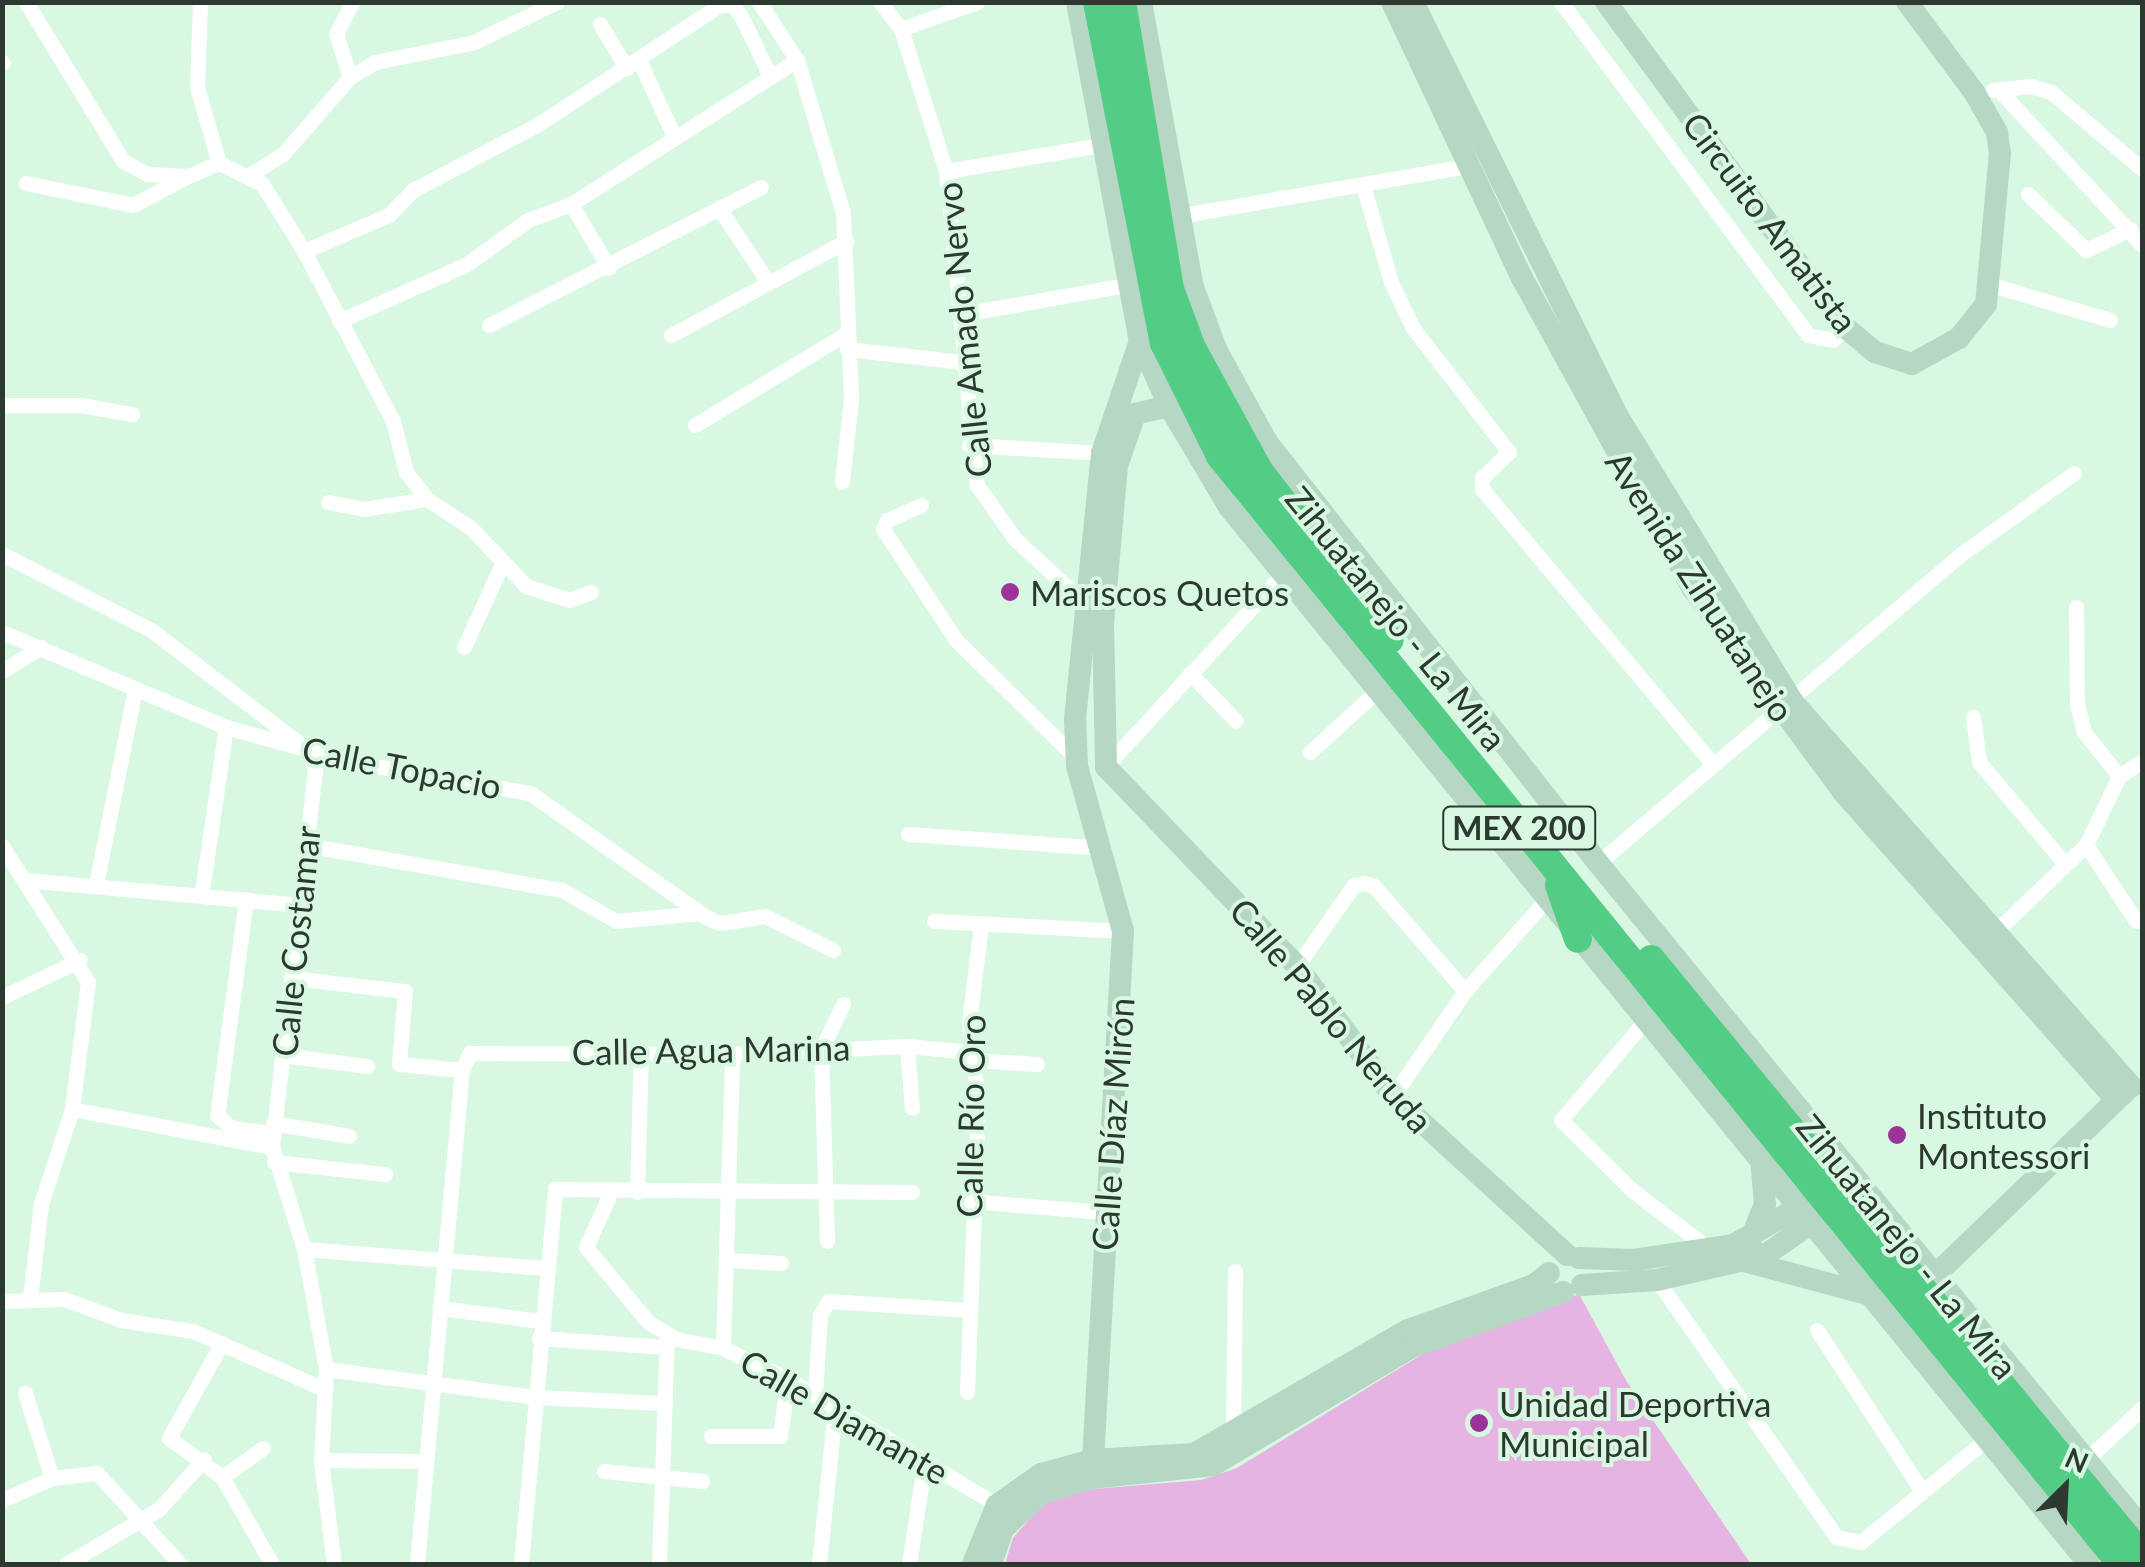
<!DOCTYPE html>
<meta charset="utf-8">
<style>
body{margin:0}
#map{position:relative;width:2145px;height:1567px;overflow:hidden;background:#d8f8e1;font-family:Lato,sans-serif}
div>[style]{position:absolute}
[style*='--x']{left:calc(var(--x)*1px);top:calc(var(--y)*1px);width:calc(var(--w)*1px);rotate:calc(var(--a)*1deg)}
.green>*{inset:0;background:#e6b4e3}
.street>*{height:15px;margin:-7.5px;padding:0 7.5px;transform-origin:7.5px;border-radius:7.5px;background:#fff}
.secondary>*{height:22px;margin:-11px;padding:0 11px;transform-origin:11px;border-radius:11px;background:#b5d7c4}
.highway>*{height:28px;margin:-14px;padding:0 14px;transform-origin:14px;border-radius:14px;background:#53cd86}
.dots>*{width:28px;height:28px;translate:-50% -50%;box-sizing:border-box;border:5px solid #d8f8e1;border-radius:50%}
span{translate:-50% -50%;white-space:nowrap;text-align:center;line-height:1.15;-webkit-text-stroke:8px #d8f8e1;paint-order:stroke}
.shield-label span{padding:2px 8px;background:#d8f8e1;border:2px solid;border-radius:8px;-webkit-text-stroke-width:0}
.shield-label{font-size:32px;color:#2c3830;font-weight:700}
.street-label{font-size:35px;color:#2c3830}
.poi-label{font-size:35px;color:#2c3830}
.left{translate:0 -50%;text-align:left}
.frame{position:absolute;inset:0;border:5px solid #2c3830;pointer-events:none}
.north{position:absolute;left:2015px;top:1437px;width:100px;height:100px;-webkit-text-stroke:8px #d8f8e1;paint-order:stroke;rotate:24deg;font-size:28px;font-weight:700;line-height:40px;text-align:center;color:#2c3830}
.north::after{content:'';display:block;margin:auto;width:35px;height:45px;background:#2c3830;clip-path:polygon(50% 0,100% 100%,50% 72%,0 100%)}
</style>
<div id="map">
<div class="green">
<i style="clip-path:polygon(1579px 1294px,1627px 1382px,1751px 1564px,1005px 1564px,1013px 1538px,1046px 1500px,1082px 1490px,1201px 1480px,1237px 1468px,1426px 1352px)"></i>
</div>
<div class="street">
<i style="--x:26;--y:2;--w:186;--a:58.6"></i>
<i style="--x:123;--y:161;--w:27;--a:28"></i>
<i style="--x:147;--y:174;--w:41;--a:2.8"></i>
<i style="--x:188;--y:176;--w:34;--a:-23"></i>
<i style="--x:200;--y:2;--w:85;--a:92"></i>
<i style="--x:197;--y:87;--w:79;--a:73.9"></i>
<i style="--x:219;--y:163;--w:48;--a:26"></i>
<i style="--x:262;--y:184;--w:79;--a:57.9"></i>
<i style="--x:304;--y:251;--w:192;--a:62.4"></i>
<i style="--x:393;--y:421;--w:53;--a:75.7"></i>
<i style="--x:406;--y:472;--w:34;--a:52"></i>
<i style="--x:427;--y:499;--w:53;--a:33.4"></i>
<i style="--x:471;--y:528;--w:80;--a:46.5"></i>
<i style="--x:526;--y:586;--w:45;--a:18"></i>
<i style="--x:569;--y:600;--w:23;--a:-20"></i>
<i style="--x:759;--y:2;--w:69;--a:56.8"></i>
<i style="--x:797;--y:60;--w:160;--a:73.3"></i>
<i style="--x:843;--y:213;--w:185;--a:87.5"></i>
<i style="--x:851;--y:398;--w:84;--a:96.1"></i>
<i style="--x:880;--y:2;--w:34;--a:52"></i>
<i style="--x:901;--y:29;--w:149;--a:72.4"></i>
<i style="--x:946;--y:171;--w:316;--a:84.4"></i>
<i style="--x:977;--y:485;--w:66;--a:54.9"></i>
<i style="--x:1015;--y:539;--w:100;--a:42.6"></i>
<i style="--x:1561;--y:2;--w:415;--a:53.4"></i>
<i style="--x:1808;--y:335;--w:25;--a:11"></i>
<i style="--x:1833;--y:340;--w:18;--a:-47"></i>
<i style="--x:600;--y:24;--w:52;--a:59"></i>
<i style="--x:901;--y:29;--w:81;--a:-19.6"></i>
<i style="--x:639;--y:60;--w:84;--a:65.3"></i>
<i style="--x:2;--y:62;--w:1;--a:45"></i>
<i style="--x:350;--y:77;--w:45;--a:-108"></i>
<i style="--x:336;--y:34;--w:36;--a:-63"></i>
<i style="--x:1993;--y:90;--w:38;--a:-6"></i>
<i style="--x:2031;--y:86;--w:21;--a:17"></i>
<i style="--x:2051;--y:92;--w:119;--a:40.2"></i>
<i style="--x:1999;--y:90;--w:211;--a:47.3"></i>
<i style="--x:946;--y:171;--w:158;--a:-9.5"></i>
<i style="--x:251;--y:174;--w:36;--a:-32"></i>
<i style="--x:282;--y:155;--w:103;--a:-48.9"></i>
<i style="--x:350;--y:77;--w:29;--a:-31"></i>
<i style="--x:375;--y:62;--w:101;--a:-11.4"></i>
<i style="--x:474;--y:42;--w:92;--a:-25.7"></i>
<i style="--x:26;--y:183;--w:109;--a:11.6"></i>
<i style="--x:133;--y:205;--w:62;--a:-27.8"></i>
<i style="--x:1363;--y:185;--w:101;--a:73.9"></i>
<i style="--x:1391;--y:282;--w:51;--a:64.4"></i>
<i style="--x:1413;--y:328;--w:157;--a:52.3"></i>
<i style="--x:1509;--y:452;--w:37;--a:136"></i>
<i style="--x:1482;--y:478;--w:11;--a:90"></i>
<i style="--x:1482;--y:489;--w:358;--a:50"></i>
<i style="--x:2028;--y:194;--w:81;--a:44"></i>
<i style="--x:2086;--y:250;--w:49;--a:-25.5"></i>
<i style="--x:571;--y:204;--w:74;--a:59.3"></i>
<i style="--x:719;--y:208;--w:89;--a:56.5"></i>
<i style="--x:1178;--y:216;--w:300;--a:-9.8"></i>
<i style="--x:304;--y:251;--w:92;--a:-23"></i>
<i style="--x:389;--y:215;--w:35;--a:-46"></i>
<i style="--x:413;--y:190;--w:140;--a:-27.7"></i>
<i style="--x:537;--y:125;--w:219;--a:-33.3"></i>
<i style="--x:720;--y:5;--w:12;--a:0"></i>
<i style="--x:732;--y:5;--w:14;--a:51"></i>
<i style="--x:741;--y:16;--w:67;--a:64.2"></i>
<i style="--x:1992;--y:285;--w:123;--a:16.5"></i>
<i style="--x:963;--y:314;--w:166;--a:-10.1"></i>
<i style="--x:339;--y:321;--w:140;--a:-24"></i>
<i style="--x:467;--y:264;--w:75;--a:-35.8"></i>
<i style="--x:528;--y:220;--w:46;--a:-20.4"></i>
<i style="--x:571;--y:204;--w:268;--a:-32.5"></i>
<i style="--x:489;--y:325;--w:305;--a:-26.9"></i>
<i style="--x:671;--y:335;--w:199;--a:-28.2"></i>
<i style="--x:847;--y:349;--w:116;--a:6.4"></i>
<i style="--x:2;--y:405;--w:78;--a:0"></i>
<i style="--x:80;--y:405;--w:53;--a:9.8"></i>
<i style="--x:695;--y:425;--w:178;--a:-31.2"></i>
<i style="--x:969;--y:445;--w:133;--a:3.4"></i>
<i style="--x:328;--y:502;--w:36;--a:11"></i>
<i style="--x:363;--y:509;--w:65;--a:-8.9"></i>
<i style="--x:921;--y:505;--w:37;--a:156"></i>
<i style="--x:887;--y:520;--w:10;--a:114"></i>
<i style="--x:883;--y:529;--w:133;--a:56.7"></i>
<i style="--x:956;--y:640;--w:167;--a:44.5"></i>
<i style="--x:2;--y:554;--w:167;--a:27"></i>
<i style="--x:151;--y:630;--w:188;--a:37.4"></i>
<i style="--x:2076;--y:607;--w:97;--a:89.4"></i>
<i style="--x:2077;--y:704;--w:29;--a:76"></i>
<i style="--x:2084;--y:732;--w:56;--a:51.5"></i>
<i style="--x:2;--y:632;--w:243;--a:23"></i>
<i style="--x:226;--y:727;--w:131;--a:15.5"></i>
<i style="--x:352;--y:762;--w:181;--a:9.9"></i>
<i style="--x:530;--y:793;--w:215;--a:35.2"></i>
<i style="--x:706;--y:917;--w:15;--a:23"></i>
<i style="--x:720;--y:923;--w:46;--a:-8.8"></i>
<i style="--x:765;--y:916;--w:76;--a:26.6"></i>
<i style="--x:464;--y:647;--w:89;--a:-65.4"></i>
<i style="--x:2;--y:671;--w:46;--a:-31.6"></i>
<i style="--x:1190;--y:673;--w:66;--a:46.2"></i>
<i style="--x:1973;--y:717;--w:45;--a:82.4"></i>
<i style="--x:1979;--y:762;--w:133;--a:49.9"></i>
<i style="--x:307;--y:750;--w:22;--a:68"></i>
<i style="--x:315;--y:770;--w:379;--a:96.5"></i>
<i style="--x:272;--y:1147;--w:107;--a:72.6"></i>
<i style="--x:304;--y:1249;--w:122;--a:79.6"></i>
<i style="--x:326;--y:1369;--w:91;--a:93.1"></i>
<i style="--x:321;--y:1460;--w:105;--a:82.9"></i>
<i style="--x:1310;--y:752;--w:92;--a:-42.4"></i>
<i style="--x:1108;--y:764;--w:255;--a:-47.4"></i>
<i style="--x:908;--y:834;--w:196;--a:4.1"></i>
<i style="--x:306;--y:845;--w:260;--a:10"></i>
<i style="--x:562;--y:890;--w:62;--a:29.9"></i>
<i style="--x:616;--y:921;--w:85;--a:-5.4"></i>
<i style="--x:2086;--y:845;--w:91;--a:56.7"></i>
<i style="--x:2;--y:846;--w:161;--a:57.7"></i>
<i style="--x:88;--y:982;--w:128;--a:97.2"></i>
<i style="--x:72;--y:1109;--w:100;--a:108.1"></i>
<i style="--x:41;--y:1204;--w:95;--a:96.7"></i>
<i style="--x:1598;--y:863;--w:472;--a:-40.4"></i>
<i style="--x:1957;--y:557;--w:144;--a:-35.7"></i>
<i style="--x:26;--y:880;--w:278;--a:5.2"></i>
<i style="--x:96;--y:884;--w:195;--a:-78.7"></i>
<i style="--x:202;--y:891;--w:166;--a:-81.7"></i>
<i style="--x:246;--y:899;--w:218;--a:97.6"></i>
<i style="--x:217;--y:1115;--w:20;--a:41"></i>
<i style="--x:232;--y:1128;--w:40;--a:7.1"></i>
<i style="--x:934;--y:921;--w:189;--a:3"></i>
<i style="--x:1997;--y:930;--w:123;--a:-43.7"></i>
<i style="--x:2086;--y:845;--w:76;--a:-64.4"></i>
<i style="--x:2119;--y:776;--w:27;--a:-33"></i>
<i style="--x:1297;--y:966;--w:99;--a:-54.9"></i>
<i style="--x:1354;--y:885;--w:10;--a:-11"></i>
<i style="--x:1364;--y:883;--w:10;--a:17"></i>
<i style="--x:1374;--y:886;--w:139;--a:49.1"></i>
<i style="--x:292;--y:978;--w:114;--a:6.6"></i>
<i style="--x:405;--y:991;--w:73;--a:94.7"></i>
<i style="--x:399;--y:1064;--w:63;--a:5.4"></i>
<i style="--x:2;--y:997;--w:86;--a:-25.4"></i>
<i style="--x:1644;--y:1022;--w:128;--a:130.3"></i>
<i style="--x:1561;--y:1120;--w:100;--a:44.6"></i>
<i style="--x:1632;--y:1190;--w:97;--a:37.5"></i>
<i style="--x:907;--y:1046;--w:62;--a:85.4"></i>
<i style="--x:283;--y:1055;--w:85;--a:7.5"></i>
<i style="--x:974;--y:1060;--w:63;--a:3.6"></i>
<i style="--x:1393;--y:1096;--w:127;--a:-55.6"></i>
<i style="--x:1465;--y:991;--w:120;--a:-48.4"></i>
<i style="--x:72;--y:1109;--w:204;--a:10.8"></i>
<i style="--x:273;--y:1123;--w:77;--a:9.7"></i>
<i style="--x:274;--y:1162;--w:112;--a:6.2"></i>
<i style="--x:637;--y:1192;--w:140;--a:-88.4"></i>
<i style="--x:610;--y:1194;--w:58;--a:114.4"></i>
<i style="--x:586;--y:1247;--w:96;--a:50.5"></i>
<i style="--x:647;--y:1321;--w:34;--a:32"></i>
<i style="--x:676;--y:1339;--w:48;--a:10.8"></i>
<i style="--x:723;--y:1348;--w:72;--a:25.5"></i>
<i style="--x:788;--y:1379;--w:250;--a:31.1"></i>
<i style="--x:970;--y:1201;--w:135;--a:4.7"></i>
<i style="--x:827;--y:1241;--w:191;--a:-91.8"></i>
<i style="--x:821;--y:1050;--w:51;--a:-64.4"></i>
<i style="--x:304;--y:1249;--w:245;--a:4.5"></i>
<i style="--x:729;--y:1260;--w:52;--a:3.3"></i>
<i style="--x:1657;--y:1280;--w:313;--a:55.1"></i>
<i style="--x:1836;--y:1537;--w:25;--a:11"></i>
<i style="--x:1861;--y:1542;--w:163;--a:-39.3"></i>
<i style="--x:2;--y:1301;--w:62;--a:-1.8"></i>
<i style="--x:64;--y:1299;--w:61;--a:20.2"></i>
<i style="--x:121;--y:1320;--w:73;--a:8.7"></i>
<i style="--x:193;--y:1331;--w:145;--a:23.9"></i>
<i style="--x:440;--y:1308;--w:101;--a:7.4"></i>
<i style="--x:1817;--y:1330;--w:192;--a:56.9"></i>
<i style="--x:539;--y:1338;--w:126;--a:4.1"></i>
<i style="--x:222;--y:1343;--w:109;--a:119.2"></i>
<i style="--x:169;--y:1438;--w:66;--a:36.3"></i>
<i style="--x:222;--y:1477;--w:100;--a:60.1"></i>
<i style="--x:723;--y:1348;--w:294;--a:-88.2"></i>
<i style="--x:326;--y:1369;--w:213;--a:7.6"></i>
<i style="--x:537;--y:1397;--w:124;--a:2.8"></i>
<i style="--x:967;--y:1392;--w:288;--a:-87.8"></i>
<i style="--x:978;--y:1104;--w:81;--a:-96.3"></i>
<i style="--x:969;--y:1023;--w:100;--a:-83.1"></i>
<i style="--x:25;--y:1393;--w:89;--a:72.4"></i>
<i style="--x:815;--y:1396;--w:81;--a:-86.5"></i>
<i style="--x:820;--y:1315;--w:16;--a:-60"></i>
<i style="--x:828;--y:1301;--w:140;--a:3.7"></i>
<i style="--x:711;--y:1436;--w:69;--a:0"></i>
<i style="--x:780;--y:1436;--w:58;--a:-82"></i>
<i style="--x:1233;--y:1436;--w:165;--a:-89.3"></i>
<i style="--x:321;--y:1460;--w:103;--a:0.6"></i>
<i style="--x:2086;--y:1460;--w:76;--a:-42.9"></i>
<i style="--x:604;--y:1471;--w:99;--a:5.8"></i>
<i style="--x:222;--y:1477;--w:50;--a:-35.3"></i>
<i style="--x:2;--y:1500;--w:55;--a:-23.7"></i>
<i style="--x:52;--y:1478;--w:45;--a:-6.3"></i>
<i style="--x:97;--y:1473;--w:123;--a:47.6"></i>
<i style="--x:66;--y:1564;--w:108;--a:-30.6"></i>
<i style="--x:159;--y:1509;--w:67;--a:-48"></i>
<i style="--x:417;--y:1564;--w:496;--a:-84.8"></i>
<i style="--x:462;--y:1070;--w:19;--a:-65"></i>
<i style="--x:470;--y:1053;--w:262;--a:0.2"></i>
<i style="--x:732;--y:1054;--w:175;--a:-2.6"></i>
<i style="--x:907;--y:1046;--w:64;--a:5.4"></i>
<i style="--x:521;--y:1564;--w:377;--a:-84.8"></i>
<i style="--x:555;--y:1189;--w:357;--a:0.5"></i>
<i style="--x:659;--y:1564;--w:231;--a:-88"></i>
<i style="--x:819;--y:1564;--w:157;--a:-84.1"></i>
<i style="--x:909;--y:1564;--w:105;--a:-81.3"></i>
</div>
<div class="secondary">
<i style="--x:1077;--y:2;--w:345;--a:79.5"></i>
<i style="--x:1140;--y:341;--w:71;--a:66"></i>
<i style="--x:1169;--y:406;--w:117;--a:59.3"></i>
<i style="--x:1229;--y:507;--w:1363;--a:50.87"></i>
<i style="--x:1141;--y:2;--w:290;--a:79.7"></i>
<i style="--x:1193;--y:287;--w:66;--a:69.6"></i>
<i style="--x:1216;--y:349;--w:106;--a:61.3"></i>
<i style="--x:1267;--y:442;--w:536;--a:51.82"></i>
<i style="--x:1598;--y:863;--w:859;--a:50.72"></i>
<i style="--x:1392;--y:2;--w:305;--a:64.8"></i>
<i style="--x:1522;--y:278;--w:355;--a:61.2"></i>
<i style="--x:1693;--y:589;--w:252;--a:53.5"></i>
<i style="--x:1843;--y:792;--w:411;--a:48.4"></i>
<i style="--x:1413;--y:2;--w:461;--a:63.7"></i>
<i style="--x:1617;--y:415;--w:335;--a:58.5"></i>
<i style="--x:1792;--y:701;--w:514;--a:48.63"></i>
<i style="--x:1606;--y:2;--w:403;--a:53.7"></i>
<i style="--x:1845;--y:327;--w:39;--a:40"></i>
<i style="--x:1875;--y:352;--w:39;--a:18"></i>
<i style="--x:1912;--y:364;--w:54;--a:-29"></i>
<i style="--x:1959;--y:338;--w:43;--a:-51.5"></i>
<i style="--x:1986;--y:304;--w:151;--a:-84.7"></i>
<i style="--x:2000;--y:154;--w:22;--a:-98"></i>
<i style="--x:1997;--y:132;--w:46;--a:-119.9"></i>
<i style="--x:1974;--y:92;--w:112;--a:-126.7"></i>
<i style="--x:1169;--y:406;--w:35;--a:167"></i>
<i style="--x:1135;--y:414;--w:55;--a:109.1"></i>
<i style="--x:1117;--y:466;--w:157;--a:95.1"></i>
<i style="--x:1103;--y:622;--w:145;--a:88.8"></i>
<i style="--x:1106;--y:767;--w:276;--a:46.2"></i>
<i style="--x:1297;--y:966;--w:162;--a:53.6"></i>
<i style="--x:1393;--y:1096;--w:236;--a:42.4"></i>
<i style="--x:1750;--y:1241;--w:40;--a:-68"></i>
<i style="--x:1765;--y:1204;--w:38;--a:-95"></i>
<i style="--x:1579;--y:1258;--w:55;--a:2.1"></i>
<i style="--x:1634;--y:1260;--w:100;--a:-8.6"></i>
<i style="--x:1733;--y:1245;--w:89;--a:-29.7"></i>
<i style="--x:1744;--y:1261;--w:127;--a:15"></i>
<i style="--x:1582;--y:1285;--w:75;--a:-3.8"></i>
<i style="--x:1657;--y:1280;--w:85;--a:-12.9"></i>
<i style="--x:1740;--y:1261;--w:29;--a:-16"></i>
<i style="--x:1768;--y:1253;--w:62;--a:-34.5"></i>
<i style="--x:1925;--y:1285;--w:278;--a:-44"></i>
<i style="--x:1093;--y:1460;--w:530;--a:-86.75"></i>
<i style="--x:1123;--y:931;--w:171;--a:-105.6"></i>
<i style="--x:1077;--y:766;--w:47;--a:-92.4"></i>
<i style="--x:1075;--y:719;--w:267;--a:-84.2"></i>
<i style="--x:1102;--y:453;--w:118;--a:-71.3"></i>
<i style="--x:973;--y:1564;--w:64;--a:-67.9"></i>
<i style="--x:997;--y:1505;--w:54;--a:-35.2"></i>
<i style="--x:1041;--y:1474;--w:54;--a:-15.1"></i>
<i style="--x:1093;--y:1460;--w:101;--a:-3.4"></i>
<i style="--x:1194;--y:1454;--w:247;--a:-30.1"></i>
<i style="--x:1408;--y:1330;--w:134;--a:-19.7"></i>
<i style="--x:1534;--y:1285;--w:19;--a:-39"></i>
<i style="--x:991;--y:1564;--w:37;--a:-71"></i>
<i style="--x:1003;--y:1529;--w:51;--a:-43.4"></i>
<i style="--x:1040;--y:1494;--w:54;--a:-17.1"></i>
<i style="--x:1092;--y:1478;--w:122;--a:-6.1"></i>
<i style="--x:1213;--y:1465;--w:231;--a:-30.7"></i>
<i style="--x:1412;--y:1347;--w:161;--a:-20"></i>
</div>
<div class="highway">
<i style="--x:1097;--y:2;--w:348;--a:78.9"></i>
<i style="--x:1164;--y:343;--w:126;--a:63.6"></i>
<i style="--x:1220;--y:456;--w:1428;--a:50.88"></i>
<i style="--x:1122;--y:2;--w:291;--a:80.5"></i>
<i style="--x:1170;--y:289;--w:63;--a:69.6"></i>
<i style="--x:1192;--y:348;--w:141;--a:61.3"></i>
<i style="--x:1260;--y:472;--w:212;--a:52.3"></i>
<i style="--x:1559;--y:885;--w:57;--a:70.6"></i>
<i style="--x:1651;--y:959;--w:773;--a:50.56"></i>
</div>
<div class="dots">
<i style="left:1010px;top:592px;background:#9a3499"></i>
<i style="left:1897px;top:1135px;background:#9a3499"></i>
<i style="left:1479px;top:1423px;background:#9a3499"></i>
</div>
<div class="shield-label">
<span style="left:1519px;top:828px">MEX 200</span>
</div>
<div class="street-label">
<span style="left:1771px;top:222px;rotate:53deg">Circuito Amatista</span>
<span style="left:963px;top:330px;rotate:-96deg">Calle Amado Nervo</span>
<span style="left:1701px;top:586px;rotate:57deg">Avenida Zihuatanejo</span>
<span style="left:1397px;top:618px;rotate:51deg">Zihuatanejo - La Mira</span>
<span style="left:402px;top:767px;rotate:11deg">Calle Topacio</span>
<span style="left:295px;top:941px;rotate:-84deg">Calle Costamar</span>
<span style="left:1332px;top:1015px;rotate:50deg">Calle Pablo Neruda</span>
<span style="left:711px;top:1049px;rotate:-1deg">Calle Agua Marina</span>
<span style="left:970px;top:1116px;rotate:-89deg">Calle Río Oro</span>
<span style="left:1112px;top:1124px;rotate:-86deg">Calle Díaz Mirón</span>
<span style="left:1908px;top:1246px;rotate:51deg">Zihuatanejo - La Mira</span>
<span style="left:845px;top:1416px;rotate:30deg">Calle Diamante</span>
</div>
<div class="poi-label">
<span class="left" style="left:1030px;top:592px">Mariscos Quetos</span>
<span class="left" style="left:1917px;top:1135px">Instituto<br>Montessori</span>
<span class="left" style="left:1499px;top:1423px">Unidad Deportiva<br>Municipal</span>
</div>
<div class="frame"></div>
<div class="north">N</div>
</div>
